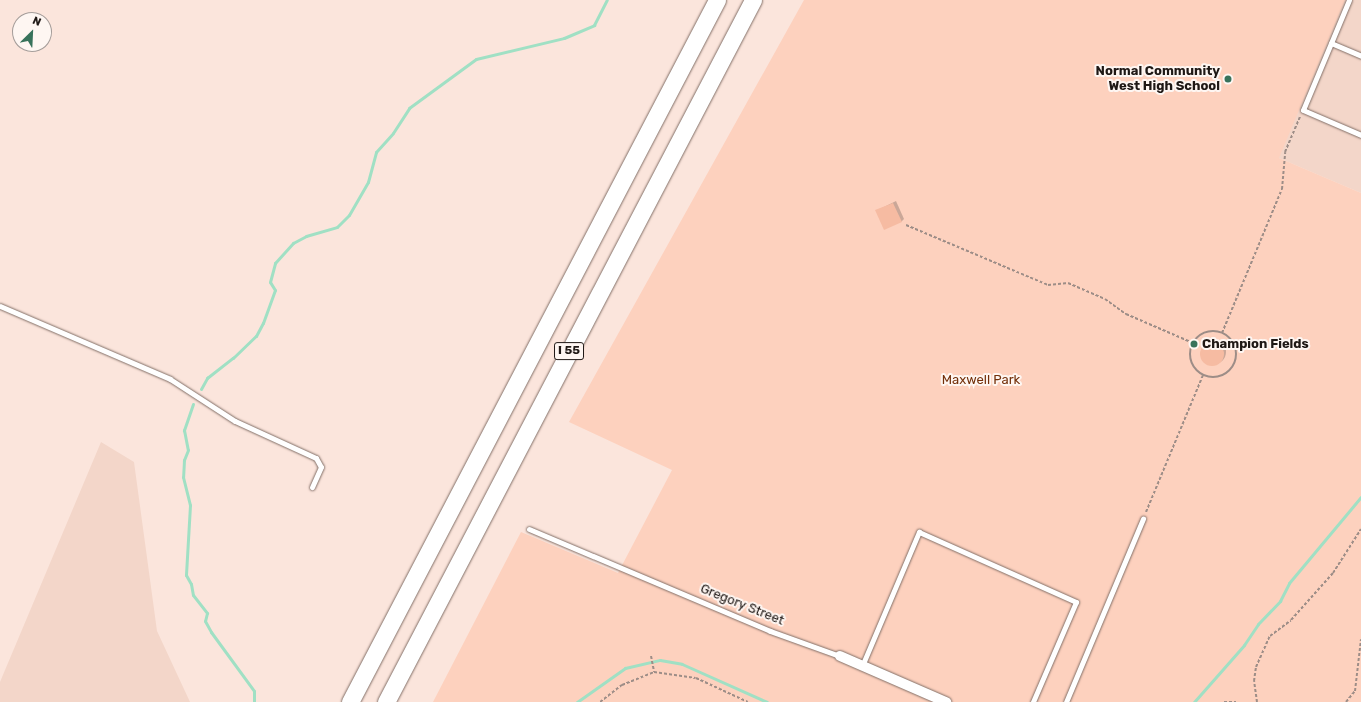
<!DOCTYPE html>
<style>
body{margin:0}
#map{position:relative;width:1361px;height:702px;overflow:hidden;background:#fbe5dc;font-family:Rubik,sans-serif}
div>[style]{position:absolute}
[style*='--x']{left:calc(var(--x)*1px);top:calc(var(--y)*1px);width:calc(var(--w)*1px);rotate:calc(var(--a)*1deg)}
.built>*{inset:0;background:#f3d6c9}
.green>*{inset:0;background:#fdd1be}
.shadow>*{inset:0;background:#0003}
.round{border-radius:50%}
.stream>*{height:3px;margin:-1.5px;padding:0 1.5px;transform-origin:1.5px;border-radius:1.5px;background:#a0e0c4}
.building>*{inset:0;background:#f6bba2}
.path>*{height:2px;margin-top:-1px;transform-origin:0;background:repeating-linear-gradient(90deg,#9d8d87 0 3px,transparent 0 5px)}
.path>.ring{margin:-1px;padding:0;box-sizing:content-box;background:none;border:2px solid #9d8d87;border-radius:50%}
.roads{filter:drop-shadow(0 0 1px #826f67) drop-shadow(0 0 1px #826f67)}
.lane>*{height:5px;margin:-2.5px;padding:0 2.5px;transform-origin:2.5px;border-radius:2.5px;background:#fff}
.street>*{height:10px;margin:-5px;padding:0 5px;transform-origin:5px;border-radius:5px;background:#fff}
.highway>*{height:17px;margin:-8.5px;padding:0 8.5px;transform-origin:8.5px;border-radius:8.5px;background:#fff}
.dots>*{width:11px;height:11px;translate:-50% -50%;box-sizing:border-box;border:2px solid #fef6f2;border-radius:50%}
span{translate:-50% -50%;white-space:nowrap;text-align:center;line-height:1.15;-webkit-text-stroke:4px #fef6f2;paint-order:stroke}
.shield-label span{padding:1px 3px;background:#fef6f2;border:1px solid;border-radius:3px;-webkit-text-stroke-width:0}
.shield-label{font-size:12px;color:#1f1815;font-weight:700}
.poi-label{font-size:13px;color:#1f1815;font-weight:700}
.right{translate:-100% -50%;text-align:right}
.left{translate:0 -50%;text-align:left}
.park-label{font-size:13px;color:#732f09}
.street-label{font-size:13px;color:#1f1815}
.north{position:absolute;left:12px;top:12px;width:40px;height:40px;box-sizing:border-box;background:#fef6f2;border:1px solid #a59d9a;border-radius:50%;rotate:24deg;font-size:11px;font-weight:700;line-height:16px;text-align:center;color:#1f1815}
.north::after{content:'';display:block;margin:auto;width:14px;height:18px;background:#38725b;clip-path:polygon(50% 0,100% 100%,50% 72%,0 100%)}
</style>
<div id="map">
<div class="built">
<i style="clip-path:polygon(910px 0,1361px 0,1361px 193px,1279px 158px)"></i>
<i style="clip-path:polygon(101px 442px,134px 462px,157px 631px,190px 702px,0 702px,0 682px)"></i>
</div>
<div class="green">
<i style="clip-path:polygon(804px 0,1345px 0,1279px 158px,1361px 193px,1361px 702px,433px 702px,521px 532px,618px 573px,672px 470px,569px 422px)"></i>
</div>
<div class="shadow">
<i style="clip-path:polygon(896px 201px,904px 219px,901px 222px,876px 211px)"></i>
<i class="round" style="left:1202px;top:340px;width:24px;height:24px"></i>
</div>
<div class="stream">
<i style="--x:201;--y:389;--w:13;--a:-61"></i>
<i style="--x:207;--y:378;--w:33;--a:-38"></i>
<i style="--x:233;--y:358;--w:32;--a:-44"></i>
<i style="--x:256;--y:336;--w:15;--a:-62"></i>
<i style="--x:263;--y:323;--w:35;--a:-70"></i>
<i style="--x:275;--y:290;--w:9;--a:-122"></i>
<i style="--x:270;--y:282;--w:20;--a:-75"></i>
<i style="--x:275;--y:263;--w:27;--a:-48"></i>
<i style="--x:293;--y:243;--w:15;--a:-28"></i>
<i style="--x:306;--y:236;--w:32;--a:-16"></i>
<i style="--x:337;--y:227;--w:17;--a:-45"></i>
<i style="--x:349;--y:215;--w:38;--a:-60"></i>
<i style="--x:368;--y:182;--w:31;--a:-75"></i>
<i style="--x:376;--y:152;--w:25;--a:-48"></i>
<i style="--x:393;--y:133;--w:30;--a:-57"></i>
<i style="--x:409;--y:108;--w:83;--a:-36.2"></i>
<i style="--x:476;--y:59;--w:90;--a:-13.4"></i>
<i style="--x:564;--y:38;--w:33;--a:-23"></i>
<i style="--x:594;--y:25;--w:28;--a:-63"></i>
<i style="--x:193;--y:404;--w:28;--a:109"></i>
<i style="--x:184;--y:430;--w:20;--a:79"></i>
<i style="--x:188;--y:450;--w:11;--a:112"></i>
<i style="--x:184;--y:460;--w:17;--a:93"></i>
<i style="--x:183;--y:477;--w:29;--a:76"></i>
<i style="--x:190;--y:505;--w:70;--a:93.3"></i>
<i style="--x:186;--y:575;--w:10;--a:61"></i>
<i style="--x:191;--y:584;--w:11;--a:80"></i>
<i style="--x:193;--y:595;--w:23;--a:52"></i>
<i style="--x:207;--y:613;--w:8;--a:104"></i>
<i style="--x:205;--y:621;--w:13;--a:61"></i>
<i style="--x:211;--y:632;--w:73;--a:53.9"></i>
<i style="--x:254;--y:691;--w:11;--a:90"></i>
<i style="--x:577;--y:702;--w:59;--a:-35.3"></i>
<i style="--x:625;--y:668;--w:36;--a:-13"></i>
<i style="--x:660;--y:660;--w:22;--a:10"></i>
<i style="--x:682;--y:664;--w:93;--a:24.1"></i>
<i style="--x:1194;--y:702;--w:76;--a:-48.7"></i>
<i style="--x:1244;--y:645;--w:25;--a:-56"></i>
<i style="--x:1258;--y:624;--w:32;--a:-46"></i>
<i style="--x:1280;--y:601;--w:20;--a:-63"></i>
<i style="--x:1289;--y:583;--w:112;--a:-50.1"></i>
</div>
<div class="building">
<i style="clip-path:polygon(893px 203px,902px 222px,884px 230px,875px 210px)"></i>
<i class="round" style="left:1200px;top:342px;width:24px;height:24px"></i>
</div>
<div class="path">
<i style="--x:906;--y:225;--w:154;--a:22.9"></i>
<i style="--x:1048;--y:285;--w:20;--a:-6"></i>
<i style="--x:1068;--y:283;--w:40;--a:23.4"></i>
<i style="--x:1105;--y:299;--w:26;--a:36"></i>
<i style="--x:1126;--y:314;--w:73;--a:23.4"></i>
<i class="ring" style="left:1190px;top:331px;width:44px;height:44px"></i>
<i style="--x:1222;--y:333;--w:156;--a:-67.4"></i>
<i style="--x:1282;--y:189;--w:37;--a:-85"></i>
<i style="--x:1285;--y:152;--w:39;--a:-67"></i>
<i style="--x:1146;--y:512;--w:148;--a:-67.4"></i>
<i style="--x:651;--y:656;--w:16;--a:79"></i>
<i style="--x:600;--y:702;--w:28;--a:-38"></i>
<i style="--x:622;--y:685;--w:35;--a:-22"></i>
<i style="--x:654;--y:672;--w:42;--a:8.1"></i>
<i style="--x:696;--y:678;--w:57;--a:24.8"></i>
<i style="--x:1224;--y:702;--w:12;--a:0"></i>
<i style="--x:1257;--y:702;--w:21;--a:-98"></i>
<i style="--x:1254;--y:681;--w:14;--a:-82"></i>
<i style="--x:1256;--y:667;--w:34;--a:-66"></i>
<i style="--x:1270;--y:636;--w:26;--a:-37"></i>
<i style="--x:1291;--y:620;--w:63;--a:-48.2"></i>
<i style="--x:1333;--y:573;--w:52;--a:-57.5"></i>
<i style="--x:1346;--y:702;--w:14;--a:-51"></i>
<i style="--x:1355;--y:691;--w:52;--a:-83.4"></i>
</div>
<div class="roads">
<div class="lane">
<i style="--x:1349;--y:0;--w:119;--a:112.7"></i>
<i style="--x:1303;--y:110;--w:63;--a:23.3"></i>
<i style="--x:1331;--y:43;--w:33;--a:23"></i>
<i style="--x:0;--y:306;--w:185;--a:23.2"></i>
<i style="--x:170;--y:379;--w:77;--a:32.9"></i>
<i style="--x:235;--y:421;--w:89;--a:24.6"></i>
<i style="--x:316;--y:458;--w:10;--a:61"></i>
<i style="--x:321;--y:467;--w:22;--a:114"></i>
<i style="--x:529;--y:529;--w:262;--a:22.9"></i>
<i style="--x:770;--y:631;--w:74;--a:19.7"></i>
<i style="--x:862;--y:666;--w:146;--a:-67"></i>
<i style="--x:919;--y:532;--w:172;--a:24"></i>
<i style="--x:1076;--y:602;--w:109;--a:113.3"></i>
<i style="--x:1066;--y:702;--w:199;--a:-67.2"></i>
</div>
<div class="street">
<i style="--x:840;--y:656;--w:116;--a:23.5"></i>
</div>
<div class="highway">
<i style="--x:350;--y:702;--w:792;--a:-62.4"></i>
<i style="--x:386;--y:702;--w:792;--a:-62.4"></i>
</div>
</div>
<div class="dots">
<i style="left:1228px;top:79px;background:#38725b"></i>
<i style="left:1194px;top:344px;background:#38725b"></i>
</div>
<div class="shield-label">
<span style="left:569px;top:351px">I 55</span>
</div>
<div class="poi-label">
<span class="right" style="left:1220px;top:79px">Normal Community<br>West High School</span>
<span class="left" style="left:1202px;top:344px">Champion Fields</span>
</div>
<div class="park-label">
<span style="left:981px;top:380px">Maxwell Park</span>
</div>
<div class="street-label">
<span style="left:742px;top:605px;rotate:22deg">Gregory Street</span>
</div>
<div class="north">N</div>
</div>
